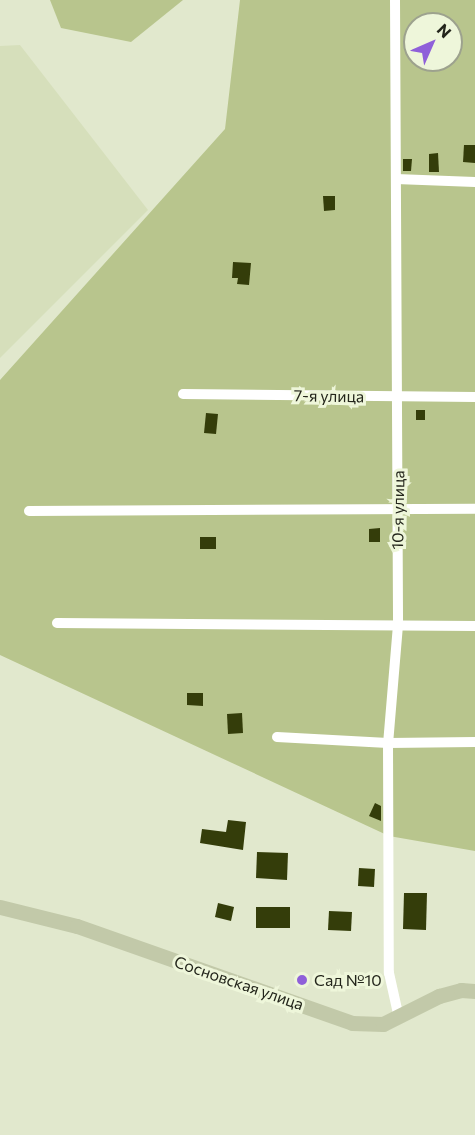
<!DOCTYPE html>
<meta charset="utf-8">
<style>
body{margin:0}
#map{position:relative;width:475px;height:1135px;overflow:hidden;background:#e1e8cd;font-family:Commissioner,sans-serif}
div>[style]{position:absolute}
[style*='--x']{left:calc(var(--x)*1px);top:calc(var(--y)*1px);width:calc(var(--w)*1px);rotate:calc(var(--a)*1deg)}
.built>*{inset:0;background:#d6dfbb}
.green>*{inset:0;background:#b8c58d}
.building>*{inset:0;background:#343d0a}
.street>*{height:10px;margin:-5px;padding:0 5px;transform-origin:5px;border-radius:5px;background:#fff}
.secondary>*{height:15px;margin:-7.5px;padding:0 7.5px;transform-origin:7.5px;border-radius:7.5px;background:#c2c9a9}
.dots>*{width:16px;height:16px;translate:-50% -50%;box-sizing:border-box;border:3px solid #eef6da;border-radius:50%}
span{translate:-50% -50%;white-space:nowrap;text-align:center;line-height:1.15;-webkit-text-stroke:6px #eef6da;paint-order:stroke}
.street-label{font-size:16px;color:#23251b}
.poi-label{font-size:16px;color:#23251b}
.left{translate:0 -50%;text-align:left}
.north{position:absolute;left:403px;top:12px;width:60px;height:60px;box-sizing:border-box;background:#eef6da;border:2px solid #9da28e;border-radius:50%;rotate:45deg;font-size:16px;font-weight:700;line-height:24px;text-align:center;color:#23251b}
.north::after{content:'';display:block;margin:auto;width:21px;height:27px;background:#8f60d9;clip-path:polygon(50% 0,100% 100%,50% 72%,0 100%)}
</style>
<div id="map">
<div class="built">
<i style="clip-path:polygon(20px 45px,148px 210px,0 358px,0 46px)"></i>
</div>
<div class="green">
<i style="clip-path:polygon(50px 0,183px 0,131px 42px,61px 28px)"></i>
<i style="clip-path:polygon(evenodd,240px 0,475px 0,475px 851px,389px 836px,0 655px,0 380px,225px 129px,240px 0,415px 24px,451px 24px,451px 60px,415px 60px,415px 24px)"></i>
</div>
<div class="building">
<i style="clip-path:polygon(464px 145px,475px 145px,475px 163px,463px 162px)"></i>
<i style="clip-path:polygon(438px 153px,439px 172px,429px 172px,429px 154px)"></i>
<i style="clip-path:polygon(403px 159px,412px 159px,411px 171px,403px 171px)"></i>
<i style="clip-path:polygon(323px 196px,335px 196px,335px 210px,324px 211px)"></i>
<i style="clip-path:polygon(233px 262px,251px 263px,249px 285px,237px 284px,238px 278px,232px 278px)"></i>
<i style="clip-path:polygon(416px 410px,425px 410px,425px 420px,416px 420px)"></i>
<i style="clip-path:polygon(206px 413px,218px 414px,216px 434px,204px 433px)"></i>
<i style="clip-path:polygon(380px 528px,380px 542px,369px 542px,369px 529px)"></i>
<i style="clip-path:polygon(200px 537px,216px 537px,216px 549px,200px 549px)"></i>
<i style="clip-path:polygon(187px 693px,203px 693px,203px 706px,187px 705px)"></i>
<i style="clip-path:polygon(242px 713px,243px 733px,228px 734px,227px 714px)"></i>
<i style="clip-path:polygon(375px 803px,381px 806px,381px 821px,369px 816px)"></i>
<i style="clip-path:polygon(228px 820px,246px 822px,243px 850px,200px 843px,202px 829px,226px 832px)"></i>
<i style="clip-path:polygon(257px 852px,288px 853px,287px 880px,256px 878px)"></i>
<i style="clip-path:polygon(359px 868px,375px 869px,374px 887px,358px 886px)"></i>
<i style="clip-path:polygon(404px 893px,427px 893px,426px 930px,403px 929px)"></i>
<i style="clip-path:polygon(218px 903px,234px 907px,231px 921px,215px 917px)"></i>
<i style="clip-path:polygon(256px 907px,290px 907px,290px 928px,256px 928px)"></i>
<i style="clip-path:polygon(329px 911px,352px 912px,351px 931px,328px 930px)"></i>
</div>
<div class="street">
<i style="--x:395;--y:0;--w:625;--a:89.72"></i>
<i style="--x:398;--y:625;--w:118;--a:94.8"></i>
<i style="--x:388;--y:743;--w:230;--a:89.8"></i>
<i style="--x:389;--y:973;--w:46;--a:77.5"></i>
<i style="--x:396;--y:179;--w:79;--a:2.2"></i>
<i style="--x:183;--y:394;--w:292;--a:0.6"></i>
<i style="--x:29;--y:511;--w:446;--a:-0.3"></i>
<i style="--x:57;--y:623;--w:418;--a:0.4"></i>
<i style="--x:277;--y:737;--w:111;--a:3.1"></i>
<i style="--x:388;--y:743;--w:87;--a:-0.7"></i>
</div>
<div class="secondary">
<i style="--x:0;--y:907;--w:79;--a:13.9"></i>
<i style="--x:77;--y:926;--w:292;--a:19.4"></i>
<i style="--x:352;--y:1023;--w:31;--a:2"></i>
<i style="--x:383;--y:1024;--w:63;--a:-26.6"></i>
<i style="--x:439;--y:996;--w:23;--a:-15"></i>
<i style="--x:461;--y:990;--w:14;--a:4"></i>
</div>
<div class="dots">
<i style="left:302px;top:980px;background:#8f60d9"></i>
</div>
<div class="street-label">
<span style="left:329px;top:396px;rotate:1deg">7-я улица</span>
<span style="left:398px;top:510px;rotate:-89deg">10-я улица</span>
<span style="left:239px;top:983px;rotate:19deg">Сосновская улица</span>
</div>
<div class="poi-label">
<span class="left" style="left:314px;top:980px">Сад №10</span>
</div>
<div class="north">N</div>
</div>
